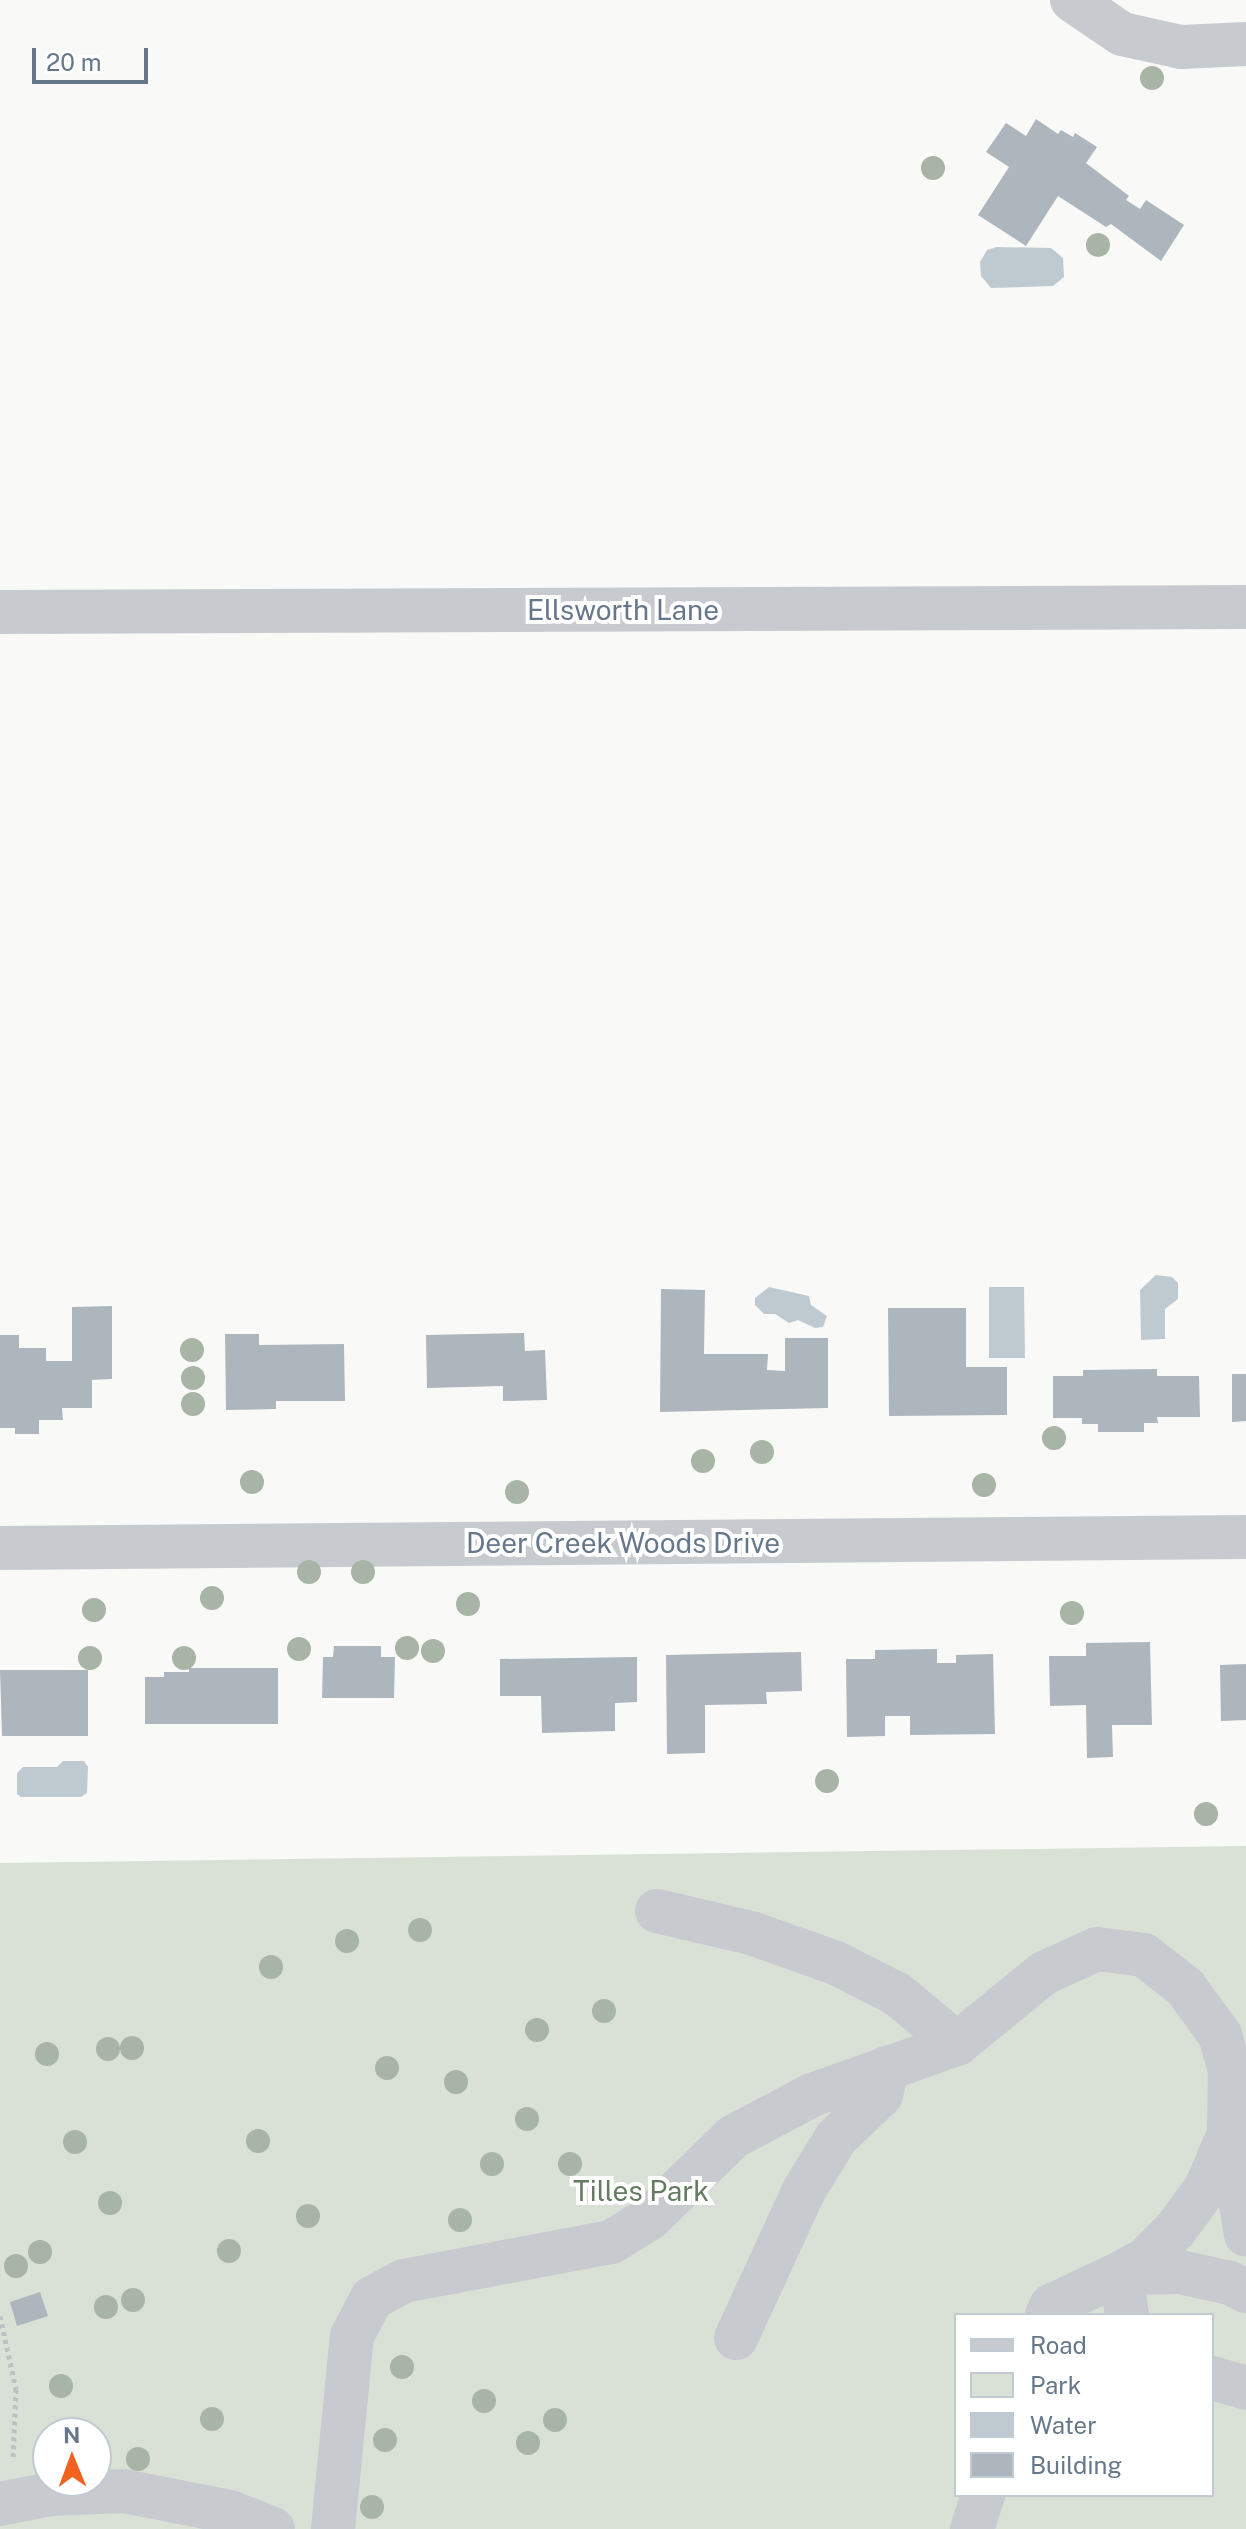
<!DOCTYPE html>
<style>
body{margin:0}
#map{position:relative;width:1246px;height:2529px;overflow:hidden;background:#f9faf7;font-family:"Public Sans",sans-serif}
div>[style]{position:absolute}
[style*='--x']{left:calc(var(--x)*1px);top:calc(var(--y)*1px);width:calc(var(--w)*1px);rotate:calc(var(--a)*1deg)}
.green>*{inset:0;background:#d9e0d6}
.water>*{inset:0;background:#bfcad0}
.building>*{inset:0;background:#adb5bd}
.path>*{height:5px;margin-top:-2.5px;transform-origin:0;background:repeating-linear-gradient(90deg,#bec1c4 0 4px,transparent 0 8px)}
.minor>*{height:44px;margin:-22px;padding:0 22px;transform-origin:22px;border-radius:22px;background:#c7cacf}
.trees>*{width:24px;height:24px;margin:-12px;border-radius:50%;background:#a8b4a5}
span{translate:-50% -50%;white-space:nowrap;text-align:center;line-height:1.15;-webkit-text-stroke:8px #fff;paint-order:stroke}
.street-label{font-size:28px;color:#66778b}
.park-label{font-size:28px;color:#657b62}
.legend{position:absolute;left:954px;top:2313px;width:260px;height:184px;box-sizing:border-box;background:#fff;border:2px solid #c2c9d1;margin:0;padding:10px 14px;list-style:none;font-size:24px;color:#66778b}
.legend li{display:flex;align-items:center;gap:16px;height:40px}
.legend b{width:40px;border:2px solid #c2c9d1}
.north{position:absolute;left:32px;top:2417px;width:80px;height:80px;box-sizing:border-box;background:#fff;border:2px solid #c2c9d1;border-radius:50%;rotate:359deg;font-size:22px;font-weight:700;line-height:32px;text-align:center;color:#66778b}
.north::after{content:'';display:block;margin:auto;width:28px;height:36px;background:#f2621f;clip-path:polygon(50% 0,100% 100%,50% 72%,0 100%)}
.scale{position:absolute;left:32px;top:48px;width:116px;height:36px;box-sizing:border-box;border:4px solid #66778b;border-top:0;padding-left:10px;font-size:24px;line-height:28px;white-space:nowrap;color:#66778b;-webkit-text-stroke:6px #fff;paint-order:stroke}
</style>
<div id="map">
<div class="green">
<i style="clip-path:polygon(evenodd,1246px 1846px,1246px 2529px,0 2529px,0 1863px,1246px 1846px,956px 2315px,1212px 2315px,1212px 2495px,956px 2495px,956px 2315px,1246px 1846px,48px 2433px,96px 2433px,96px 2481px,48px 2481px,48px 2433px)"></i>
</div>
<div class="water">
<i style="clip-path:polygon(997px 247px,1051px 248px,1063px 258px,1064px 277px,1053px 286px,991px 288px,981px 276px,980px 262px,987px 250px)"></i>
<i style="clip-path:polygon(1156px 1275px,1172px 1277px,1178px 1283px,1178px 1299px,1165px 1309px,1165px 1339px,1141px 1340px,1140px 1290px)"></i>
<i style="clip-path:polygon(769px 1287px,809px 1296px,811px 1305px,827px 1316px,823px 1327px,815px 1328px,798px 1320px,789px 1323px,775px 1314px,764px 1314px,755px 1305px,755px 1298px)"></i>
<i style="clip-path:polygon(989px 1287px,1024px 1287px,1025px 1358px,989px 1358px)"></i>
<i style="clip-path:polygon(63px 1761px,84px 1761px,88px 1767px,87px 1793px,81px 1797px,21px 1797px,17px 1794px,17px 1773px,23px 1767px,57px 1767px)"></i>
</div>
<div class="building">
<i style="clip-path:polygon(1036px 119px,1058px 134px,1061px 130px,1073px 137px,1075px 133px,1097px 147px,1086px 163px,1129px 196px,1126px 200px,1140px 209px,1146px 200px,1184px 225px,1161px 261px,1111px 224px,1106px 227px,1058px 196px,1026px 246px,978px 215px,1009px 167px,986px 152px,1006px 123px,1026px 136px)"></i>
<i style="clip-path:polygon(661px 1289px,705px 1290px,704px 1354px,768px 1354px,767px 1370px,785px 1371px,785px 1338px,828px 1338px,828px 1408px,660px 1412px)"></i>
<i style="clip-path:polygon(112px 1306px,112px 1379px,92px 1380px,92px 1408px,62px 1408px,63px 1420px,39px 1420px,39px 1434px,15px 1434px,15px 1428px,0 1428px,0 1335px,19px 1335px,19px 1348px,46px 1348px,46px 1361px,72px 1361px,72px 1307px)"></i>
<i style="clip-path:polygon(888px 1308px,966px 1308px,966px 1367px,1007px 1367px,1007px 1415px,889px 1416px)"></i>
<i style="clip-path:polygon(524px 1333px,525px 1351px,545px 1350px,547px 1400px,503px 1401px,503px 1386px,427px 1388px,426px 1335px)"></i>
<i style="clip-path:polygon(225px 1334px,259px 1334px,259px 1345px,344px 1344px,345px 1401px,276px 1401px,276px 1409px,226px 1410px)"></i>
<i style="clip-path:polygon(1157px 1369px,1157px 1376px,1199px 1376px,1200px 1417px,1157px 1417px,1158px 1423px,1144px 1423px,1144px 1432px,1098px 1432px,1098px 1424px,1082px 1424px,1082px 1418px,1053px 1418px,1053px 1376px,1083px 1376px,1083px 1370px)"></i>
<i style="clip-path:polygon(1232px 1374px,1246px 1374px,1246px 1421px,1232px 1422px)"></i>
<i style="clip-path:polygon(1150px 1642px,1152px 1725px,1112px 1725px,1113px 1757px,1087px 1758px,1086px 1705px,1050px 1706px,1049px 1656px,1086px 1656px,1086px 1643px)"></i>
<i style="clip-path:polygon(334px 1646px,381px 1646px,381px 1657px,395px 1657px,394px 1698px,322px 1698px,323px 1657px,333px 1657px)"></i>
<i style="clip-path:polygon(937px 1649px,937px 1663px,956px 1663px,956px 1655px,993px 1654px,995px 1734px,910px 1735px,910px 1716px,885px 1716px,885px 1736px,847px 1737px,846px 1659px,875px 1659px,875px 1650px)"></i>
<i style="clip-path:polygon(801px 1652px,802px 1691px,766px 1692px,767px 1704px,705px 1705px,705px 1753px,667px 1754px,666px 1655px)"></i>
<i style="clip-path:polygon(637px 1657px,637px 1702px,615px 1703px,615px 1731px,542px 1733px,541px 1696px,500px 1696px,500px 1659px)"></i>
<i style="clip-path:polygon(1246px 1664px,1246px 1720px,1221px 1721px,1220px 1665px)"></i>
<i style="clip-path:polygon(189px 1668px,278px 1668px,278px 1724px,145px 1724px,145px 1677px,164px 1677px,164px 1672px,189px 1672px)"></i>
<i style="clip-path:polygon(0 1670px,88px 1670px,88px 1736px,2px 1736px)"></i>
<i style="clip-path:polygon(40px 2292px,48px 2316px,17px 2326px,10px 2302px)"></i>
</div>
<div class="path">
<i style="--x:0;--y:2316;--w:75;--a:77.6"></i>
<i style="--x:16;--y:2389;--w:72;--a:92.4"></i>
</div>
<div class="minor">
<i style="--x:1072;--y:0;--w:60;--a:34.2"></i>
<i style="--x:1122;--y:34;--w:60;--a:12.4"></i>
<i style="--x:1181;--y:47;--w:65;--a:-2.6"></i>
<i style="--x:0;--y:612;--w:1246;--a:-0.23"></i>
<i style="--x:0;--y:1548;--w:1246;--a:-0.51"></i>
<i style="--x:657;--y:1911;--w:97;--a:13.2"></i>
<i style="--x:751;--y:1933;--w:90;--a:19.4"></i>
<i style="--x:836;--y:1963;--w:68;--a:26.9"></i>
<i style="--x:897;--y:1994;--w:78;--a:39.8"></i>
<i style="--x:1047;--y:2315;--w:10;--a:-66"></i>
<i style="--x:1051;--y:2306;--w:77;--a:-25.2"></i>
<i style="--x:1121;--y:2273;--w:59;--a:-1"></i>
<i style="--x:1180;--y:2272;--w:51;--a:12.4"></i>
<i style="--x:1230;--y:2283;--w:18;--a:27"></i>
<i style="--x:1127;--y:2315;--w:42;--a:-98.1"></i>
<i style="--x:1121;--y:2273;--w:29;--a:-29"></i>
<i style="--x:1146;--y:2259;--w:41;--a:-45"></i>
<i style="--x:1175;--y:2230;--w:52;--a:-53.6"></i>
<i style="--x:1206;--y:2188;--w:60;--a:-67.3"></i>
<i style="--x:736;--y:2338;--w:161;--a:-65.3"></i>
<i style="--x:803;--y:2192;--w:63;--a:-58.6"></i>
<i style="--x:836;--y:2138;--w:62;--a:-43.7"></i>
<i style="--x:881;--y:2095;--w:28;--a:-77"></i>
<i style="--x:1212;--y:2378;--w:35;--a:16"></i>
<i style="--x:0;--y:2504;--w:52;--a:-11.1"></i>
<i style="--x:51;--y:2494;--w:73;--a:-2.4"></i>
<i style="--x:124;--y:2491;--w:108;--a:11.2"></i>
<i style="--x:230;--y:2512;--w:46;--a:21.6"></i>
<i style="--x:333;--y:2529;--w:194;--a:-84.4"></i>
<i style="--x:352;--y:2336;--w:43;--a:-62.2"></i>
<i style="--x:372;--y:2298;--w:36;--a:-28"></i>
<i style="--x:404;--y:2281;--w:211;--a:-10.7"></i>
<i style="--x:611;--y:2242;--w:46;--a:-31.6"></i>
<i style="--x:650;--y:2218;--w:116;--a:-44.3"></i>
<i style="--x:733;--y:2137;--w:89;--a:-28"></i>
<i style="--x:812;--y:2095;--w:154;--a:-19.4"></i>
<i style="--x:957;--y:2044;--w:112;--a:-39.2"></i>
<i style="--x:1044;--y:1973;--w:58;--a:-24.4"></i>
<i style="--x:1097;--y:1949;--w:47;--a:7.3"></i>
<i style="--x:1144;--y:1955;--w:52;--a:38"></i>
<i style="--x:1185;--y:1987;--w:59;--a:53.9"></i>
<i style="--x:1220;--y:2035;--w:35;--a:74"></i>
<i style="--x:1230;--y:2069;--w:64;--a:90.9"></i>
<i style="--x:1229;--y:2133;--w:103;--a:80.5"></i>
<i style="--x:972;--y:2529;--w:36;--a:-72"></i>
</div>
<div class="trees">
<i style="left:1152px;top:78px"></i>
<i style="left:933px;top:168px"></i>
<i style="left:1098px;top:245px"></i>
<i style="left:192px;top:1350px"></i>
<i style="left:193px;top:1378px"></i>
<i style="left:193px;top:1404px"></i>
<i style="left:1054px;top:1438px"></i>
<i style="left:762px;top:1452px"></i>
<i style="left:703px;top:1461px"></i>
<i style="left:252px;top:1482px"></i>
<i style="left:984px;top:1485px"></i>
<i style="left:517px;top:1492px"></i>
<i style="left:309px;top:1572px"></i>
<i style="left:363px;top:1572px"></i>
<i style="left:212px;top:1598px"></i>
<i style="left:468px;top:1604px"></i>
<i style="left:94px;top:1610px"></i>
<i style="left:1072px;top:1613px"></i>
<i style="left:407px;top:1648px"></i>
<i style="left:299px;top:1649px"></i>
<i style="left:433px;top:1651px"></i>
<i style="left:90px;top:1658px"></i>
<i style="left:184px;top:1658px"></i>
<i style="left:827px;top:1781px"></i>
<i style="left:1206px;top:1814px"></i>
<i style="left:420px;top:1930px"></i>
<i style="left:347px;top:1941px"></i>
<i style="left:271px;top:1967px"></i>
<i style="left:604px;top:2011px"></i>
<i style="left:537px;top:2030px"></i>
<i style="left:132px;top:2048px"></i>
<i style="left:108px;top:2049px"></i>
<i style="left:47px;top:2054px"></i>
<i style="left:387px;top:2068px"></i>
<i style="left:456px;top:2082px"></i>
<i style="left:527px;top:2119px"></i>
<i style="left:258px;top:2141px"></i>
<i style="left:75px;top:2142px"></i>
<i style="left:492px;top:2164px"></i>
<i style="left:570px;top:2164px"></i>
<i style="left:110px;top:2203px"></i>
<i style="left:308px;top:2216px"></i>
<i style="left:460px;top:2220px"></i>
<i style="left:229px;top:2251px"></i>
<i style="left:40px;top:2252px"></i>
<i style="left:16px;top:2266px"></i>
<i style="left:133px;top:2300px"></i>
<i style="left:106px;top:2307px"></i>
<i style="left:402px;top:2367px"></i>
<i style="left:61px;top:2386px"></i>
<i style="left:484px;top:2401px"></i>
<i style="left:212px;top:2419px"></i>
<i style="left:555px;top:2420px"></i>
<i style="left:385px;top:2440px"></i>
<i style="left:528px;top:2443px"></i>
<i style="left:138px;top:2459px"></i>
<i style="left:372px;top:2507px"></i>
</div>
<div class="street-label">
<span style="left:623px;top:610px">Ellsworth Lane</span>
<span style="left:623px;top:1543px">Deer Creek Woods Drive</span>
</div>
<div class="park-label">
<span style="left:641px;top:2191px">Tilles Park</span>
</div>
<ul class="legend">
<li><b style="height:10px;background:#c7cacf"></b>Road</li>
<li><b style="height:22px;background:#d9e0d6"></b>Park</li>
<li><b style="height:22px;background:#bfcad0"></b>Water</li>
<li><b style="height:22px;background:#adb5bd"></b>Building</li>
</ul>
<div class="north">N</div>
<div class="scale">20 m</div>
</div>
